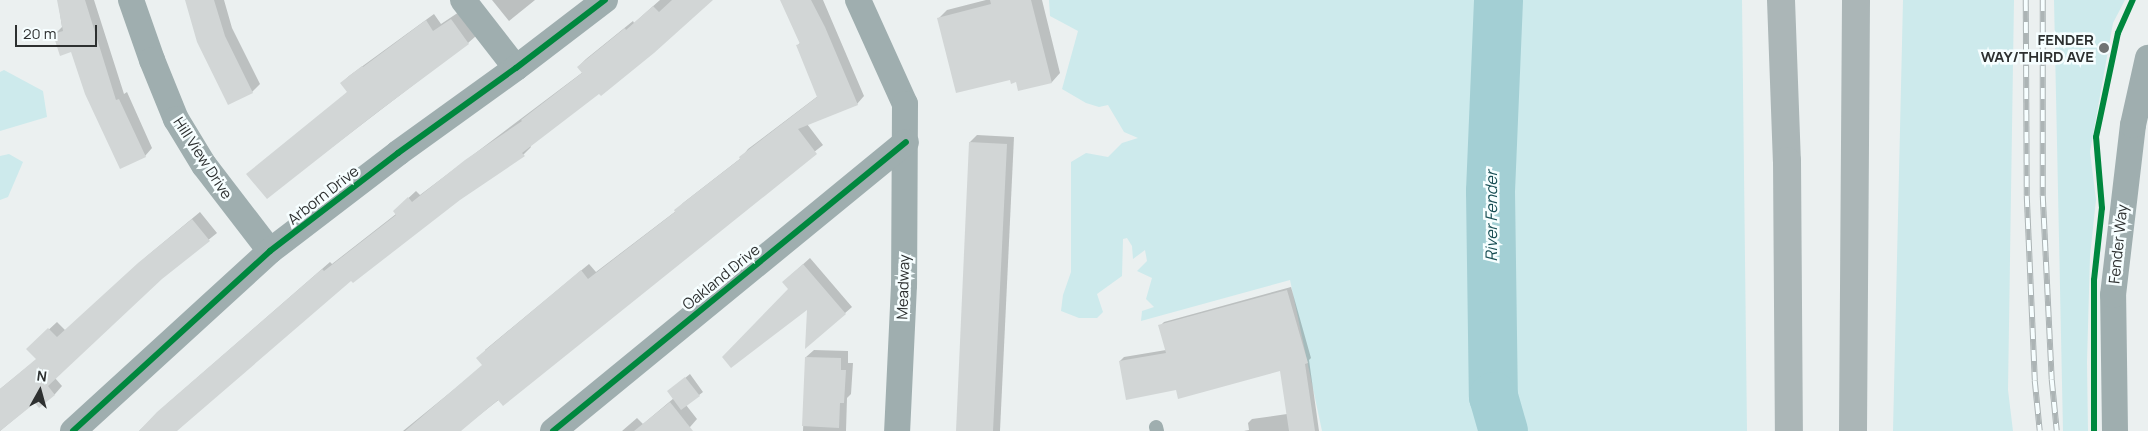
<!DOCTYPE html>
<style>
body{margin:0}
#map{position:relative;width:2148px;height:431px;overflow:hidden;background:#ebf0f0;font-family:Manrope,sans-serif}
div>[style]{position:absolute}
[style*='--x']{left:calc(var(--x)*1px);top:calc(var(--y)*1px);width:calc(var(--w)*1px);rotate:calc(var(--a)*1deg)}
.green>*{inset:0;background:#cdeaec}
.shadow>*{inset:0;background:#0003}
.river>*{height:49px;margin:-24.5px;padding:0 24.5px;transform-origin:24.5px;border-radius:24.5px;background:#a3cfd4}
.building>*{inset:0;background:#d2d6d6}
.service>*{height:14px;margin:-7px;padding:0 7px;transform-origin:7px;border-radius:7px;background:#9faeaf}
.minor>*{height:26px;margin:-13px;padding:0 13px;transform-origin:13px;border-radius:13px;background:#9faeaf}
.motorway>*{height:28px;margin:-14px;padding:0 14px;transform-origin:14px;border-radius:14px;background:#abb6b7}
.rail>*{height:5.5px;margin-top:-2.75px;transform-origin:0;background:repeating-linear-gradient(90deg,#f6feff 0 11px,#acb4b5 0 22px);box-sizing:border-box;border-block:1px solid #acb4b5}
.cycleway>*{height:6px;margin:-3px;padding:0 3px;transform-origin:3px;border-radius:3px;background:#00873e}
.dots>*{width:14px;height:14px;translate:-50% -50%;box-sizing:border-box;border:2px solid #f6feff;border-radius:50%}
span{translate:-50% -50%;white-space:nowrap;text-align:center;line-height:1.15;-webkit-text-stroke:5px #f6feff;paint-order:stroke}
.poi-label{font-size:15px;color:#2d3030;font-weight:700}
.right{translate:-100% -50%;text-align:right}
.street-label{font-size:15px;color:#2d3030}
.water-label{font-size:16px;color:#184e54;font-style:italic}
.north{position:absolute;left:15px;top:366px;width:50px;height:50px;-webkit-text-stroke:4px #f6feff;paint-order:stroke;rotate:7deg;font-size:14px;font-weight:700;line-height:20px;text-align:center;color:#2d3030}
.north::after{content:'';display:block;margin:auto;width:18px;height:22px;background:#2d3030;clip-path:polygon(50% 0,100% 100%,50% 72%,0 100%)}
.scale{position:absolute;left:15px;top:25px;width:82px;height:22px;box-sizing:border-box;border:2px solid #2d3030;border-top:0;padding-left:6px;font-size:15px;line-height:18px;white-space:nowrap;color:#2d3030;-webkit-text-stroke:4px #f6feff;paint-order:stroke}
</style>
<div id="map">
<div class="green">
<i style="clip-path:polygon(1049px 0,1742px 0,1747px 431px,1322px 431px,1290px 280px,1141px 321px,1142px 311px,1154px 307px,1146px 299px,1152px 278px,1137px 271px,1147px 261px,1145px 250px,1133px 259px,1132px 246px,1127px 238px,1123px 239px,1122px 276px,1097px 294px,1103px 312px,1097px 318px,1079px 318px,1061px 311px,1063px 295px,1071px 272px,1071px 162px,1086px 153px,1108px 157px,1122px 143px,1138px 138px,1124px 132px,1108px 105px,1099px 107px,1086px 103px,1062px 89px,1078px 31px,1050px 16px)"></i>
<i style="clip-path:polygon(1903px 0,2014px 0,2008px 390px,2013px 431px,1893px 431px)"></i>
<i style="clip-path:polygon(2054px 0,2125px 0,2113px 23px,2090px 152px,2096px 200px,2090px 256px,2087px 362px,2088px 431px,2063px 431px)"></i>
<i style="clip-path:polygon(4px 70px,43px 91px,47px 117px,0 131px,0 72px)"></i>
<i style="clip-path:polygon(9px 154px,23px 162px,8px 197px,0 200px,0 156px)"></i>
</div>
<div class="shadow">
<i style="clip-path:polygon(58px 0,94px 0,124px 94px,127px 92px,152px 148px,145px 156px,72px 50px,55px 34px,62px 27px)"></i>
<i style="clip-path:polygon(186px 0,224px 0,232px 28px,260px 84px,252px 92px)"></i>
<i style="clip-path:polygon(492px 0,535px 0,509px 21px)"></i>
<i style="clip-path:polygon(660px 0,711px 0,599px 93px,530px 145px,531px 147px,522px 156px,460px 199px,351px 279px,176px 431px,139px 431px,167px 404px,330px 262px,332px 264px,396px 214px,402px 204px,416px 191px,420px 195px,583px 72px,578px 67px,586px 59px,633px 21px,634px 23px)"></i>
<i style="clip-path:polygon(781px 0,823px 0,864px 96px,857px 104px,807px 124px,823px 145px,459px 431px,403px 431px,484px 365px,485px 350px,589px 264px,596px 272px,676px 211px,683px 203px,741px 158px,748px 149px,818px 96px,797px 46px,801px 42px)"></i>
<i style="clip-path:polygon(986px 0,1042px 0,1060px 73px,1052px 82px,1019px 90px,1017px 81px,939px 18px,947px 10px)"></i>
<i style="clip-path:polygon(459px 12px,476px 36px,468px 43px,267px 197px,348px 91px,342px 83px,349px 76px,434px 14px,441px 24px)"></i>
<i style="clip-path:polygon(977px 135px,1014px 137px,1000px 431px,957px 431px,970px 142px)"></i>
<i style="clip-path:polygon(200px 212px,217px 233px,161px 278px,55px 378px,62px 386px,55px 394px,39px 406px,35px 402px,0 431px,0 389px,37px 359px,28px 349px,57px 322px,66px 331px,147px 256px)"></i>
<i style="clip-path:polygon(810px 258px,852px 307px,807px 346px,808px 307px,789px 290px,790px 276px)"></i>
<i style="clip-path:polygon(1291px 287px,1311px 358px,1309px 360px,1319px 431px,1244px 431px,1249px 430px,1248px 423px,1252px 419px,1287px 414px,1281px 369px,1177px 389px,1120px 361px,1124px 357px,1166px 350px,1160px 326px,1164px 322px)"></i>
<i style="clip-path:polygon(814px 350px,848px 351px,848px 363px,853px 363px,851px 394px,847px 398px,846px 431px,803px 431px,806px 357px)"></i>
<i style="clip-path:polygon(690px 374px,703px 392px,686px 405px,697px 419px,690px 427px,685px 431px,622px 431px,637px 418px,643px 424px,674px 398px,673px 388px)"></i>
</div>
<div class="river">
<i style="--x:1498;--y:0;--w:191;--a:92.4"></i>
<i style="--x:1490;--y:191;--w:205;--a:89.2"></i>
<i style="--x:1493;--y:396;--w:36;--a:74"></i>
</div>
<div class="building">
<i style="clip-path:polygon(57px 0,85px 0,116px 100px,119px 99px,146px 157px,120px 169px,85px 94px,71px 52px,60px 56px,53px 34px,63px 31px)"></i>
<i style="clip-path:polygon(185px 0,214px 0,225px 36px,253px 93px,228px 105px,197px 42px)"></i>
<i style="clip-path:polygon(672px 0,713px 0,654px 53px,601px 96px,599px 94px,522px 153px,525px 156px,460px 200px,353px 283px,351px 281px,177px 431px,139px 431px,157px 412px,322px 269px,324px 271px,396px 215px,393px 211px,408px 197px,412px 202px,465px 160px,522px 121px,521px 120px,582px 73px,577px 67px,625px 28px,626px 30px,653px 6px,659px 12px)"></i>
<i style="clip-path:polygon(780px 0,811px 0,825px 27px,858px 105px,798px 129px,817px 154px,503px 406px,498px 400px,461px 431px,405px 431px,482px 365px,476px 358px,581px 270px,588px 279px,675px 212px,674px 210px,740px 159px,739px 157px,817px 97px,796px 45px,800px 44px)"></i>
<i style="clip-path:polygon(990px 0,1031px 0,1052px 83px,1018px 91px,1016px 82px,1011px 84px,1010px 80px,956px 93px,937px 18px,991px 4px)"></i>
<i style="clip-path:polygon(451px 19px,469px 44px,375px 114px,267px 199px,246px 174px,347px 92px,340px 83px,362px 66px,363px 67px,426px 20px,433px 31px)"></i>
<i style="clip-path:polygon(969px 142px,1007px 144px,993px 431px,956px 431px)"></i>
<i style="clip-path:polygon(192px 219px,210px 241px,162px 279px,48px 386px,55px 395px,39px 408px,35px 403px,0 431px,0 389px,36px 359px,26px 349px,48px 328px,57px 337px,138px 263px)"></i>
<i style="clip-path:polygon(803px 264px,846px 314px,805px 349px,807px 310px,731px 368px,722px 357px,788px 289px,782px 282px)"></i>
<i style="clip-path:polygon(1287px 290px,1308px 363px,1305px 364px,1315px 431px,1289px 431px,1280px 371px,1178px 399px,1176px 390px,1126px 400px,1119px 361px,1166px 353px,1158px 325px)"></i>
<i style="clip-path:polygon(805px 357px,841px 358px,841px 370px,846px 370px,844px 403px,840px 403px,839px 428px,802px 426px)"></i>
<i style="clip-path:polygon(685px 377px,700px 396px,681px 410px,667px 391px)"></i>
<i style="clip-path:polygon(670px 402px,693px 431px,634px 431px)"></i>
</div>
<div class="service">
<i style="--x:1156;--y:427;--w:4;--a:76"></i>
</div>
<div class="minor">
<i style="--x:131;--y:0;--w:64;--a:70.7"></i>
<i style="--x:152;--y:60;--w:64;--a:67.9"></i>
<i style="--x:176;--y:119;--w:54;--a:58.7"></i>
<i style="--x:204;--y:165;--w:108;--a:52.5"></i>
<i style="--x:463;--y:0;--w:86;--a:52.1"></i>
<i style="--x:858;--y:0;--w:114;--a:65.7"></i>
<i style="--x:905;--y:104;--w:181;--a:90.3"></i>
<i style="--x:904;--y:285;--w:146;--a:92.7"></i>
<i style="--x:73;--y:431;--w:267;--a:-42.4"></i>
<i style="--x:270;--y:251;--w:161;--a:-37.4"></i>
<i style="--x:398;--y:153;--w:145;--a:-35.8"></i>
<i style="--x:516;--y:68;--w:112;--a:-37.4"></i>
<i style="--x:553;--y:431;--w:456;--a:-39.3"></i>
<i style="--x:2115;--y:431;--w:136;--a:-90.8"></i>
<i style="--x:2113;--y:295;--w:171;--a:-83.3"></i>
<i style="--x:2133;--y:125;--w:69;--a:-77.4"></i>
</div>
<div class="motorway">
<i style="--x:1781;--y:0;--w:161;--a:87.9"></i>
<i style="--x:1787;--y:161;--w:270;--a:89.6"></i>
<i style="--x:1853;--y:431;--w:431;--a:-89.6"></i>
</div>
<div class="rail">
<i style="--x:2026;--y:0;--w:196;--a:89.7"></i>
<i style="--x:2027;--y:196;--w:185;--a:87.5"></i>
<i style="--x:2035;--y:381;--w:50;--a:84.3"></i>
<i style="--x:2043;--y:0;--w:196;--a:90"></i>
<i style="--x:2043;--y:196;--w:184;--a:87.2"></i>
<i style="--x:2052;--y:380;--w:51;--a:84.4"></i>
</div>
<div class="cycleway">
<i style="--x:73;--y:431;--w:267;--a:-42.4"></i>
<i style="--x:270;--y:251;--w:161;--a:-37.4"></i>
<i style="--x:398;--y:153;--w:145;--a:-35.8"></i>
<i style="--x:516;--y:68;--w:112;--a:-37.4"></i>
<i style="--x:553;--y:431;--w:456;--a:-39.3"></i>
<i style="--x:2094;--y:431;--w:151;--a:-90"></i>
<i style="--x:2094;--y:280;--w:72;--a:-83.7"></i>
<i style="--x:2102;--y:208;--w:71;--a:-94.8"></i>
<i style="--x:2096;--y:137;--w:106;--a:-78.1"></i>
<i style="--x:2118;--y:33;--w:36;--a:-66"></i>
</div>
<div class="dots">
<i style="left:2104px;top:48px;background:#707373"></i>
</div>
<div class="poi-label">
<span class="right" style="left:2094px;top:48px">FENDER<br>WAY/THIRD AVE</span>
</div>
<div class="street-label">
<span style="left:203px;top:158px;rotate:57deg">Hill View Drive</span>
<span style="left:323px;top:195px;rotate:-38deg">Arborn Drive</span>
<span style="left:2118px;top:244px;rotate:-84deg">Fender Way</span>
<span style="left:721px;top:277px;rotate:-39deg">Oakland Drive</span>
<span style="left:903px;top:287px;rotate:-88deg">Meadway</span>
</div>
<div class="water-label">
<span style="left:1491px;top:216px;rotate:-90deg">River Fender</span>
</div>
<div class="north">N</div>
<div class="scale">20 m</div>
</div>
